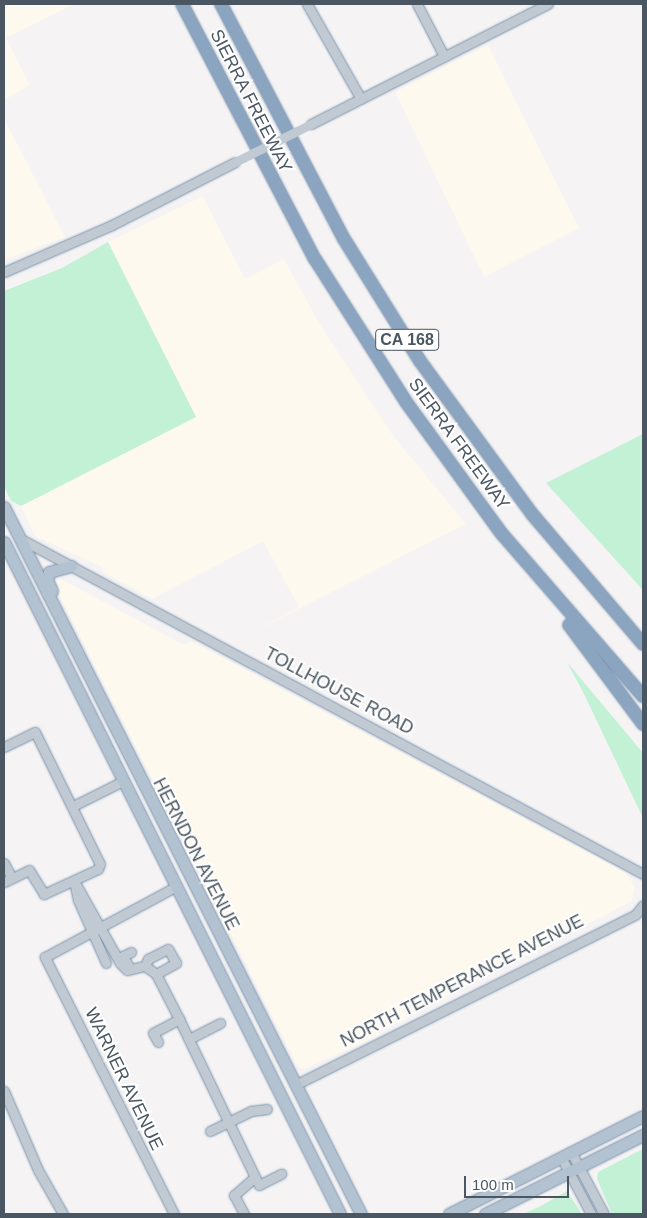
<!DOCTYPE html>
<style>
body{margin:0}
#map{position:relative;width:647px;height:1218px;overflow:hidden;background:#f5f3f3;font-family:Helvetica,sans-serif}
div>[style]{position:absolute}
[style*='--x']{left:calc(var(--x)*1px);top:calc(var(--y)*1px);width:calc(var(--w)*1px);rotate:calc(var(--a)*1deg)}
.commercial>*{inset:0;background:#fdf9ef}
.green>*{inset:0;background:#c3f1d5}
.roads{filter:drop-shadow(0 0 1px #7690ad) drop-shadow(0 0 1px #7690ad)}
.minor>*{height:9px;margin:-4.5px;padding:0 4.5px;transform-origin:4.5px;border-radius:4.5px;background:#c1cad2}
.major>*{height:11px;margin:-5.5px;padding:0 5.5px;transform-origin:5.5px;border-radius:5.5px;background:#b3c2d1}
.highway>*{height:12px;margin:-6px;padding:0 6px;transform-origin:6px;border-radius:6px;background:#8ba5c1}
.minor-bridge>*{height:9px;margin:-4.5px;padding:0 4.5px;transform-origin:4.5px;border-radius:4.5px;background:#c1cad2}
span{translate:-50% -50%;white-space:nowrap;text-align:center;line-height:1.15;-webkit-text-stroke:4px #fff;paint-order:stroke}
.shield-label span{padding:1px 4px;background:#fff;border:1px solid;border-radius:4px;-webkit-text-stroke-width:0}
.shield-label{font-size:16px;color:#4a5661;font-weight:700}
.street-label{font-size:18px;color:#4a5661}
.frame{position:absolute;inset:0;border:5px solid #4a5661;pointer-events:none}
.scale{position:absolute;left:464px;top:1176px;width:105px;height:22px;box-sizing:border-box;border:2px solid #4a5661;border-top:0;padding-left:6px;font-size:15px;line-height:18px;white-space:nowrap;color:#4a5661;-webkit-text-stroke:4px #fff;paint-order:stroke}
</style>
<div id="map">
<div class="commercial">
<i style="clip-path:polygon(4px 4px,75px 4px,6px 38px,30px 85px,4px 100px)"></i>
<i style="clip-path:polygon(488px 45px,579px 228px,484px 277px,395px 92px)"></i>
<i style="clip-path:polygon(4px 118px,65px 237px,4px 260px)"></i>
<i style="clip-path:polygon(203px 196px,245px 279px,284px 259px,319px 323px,391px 433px,466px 524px,233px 642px,299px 607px,263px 541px,152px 599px,103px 572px,102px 567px,35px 536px,21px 506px,196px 417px,108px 242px)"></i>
<i style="clip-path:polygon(61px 579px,184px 645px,191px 641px,625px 872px,635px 887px,632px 901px,379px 1032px,380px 1035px,304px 1069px,298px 1067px,54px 585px,55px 580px)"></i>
</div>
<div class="green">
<i style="clip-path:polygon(108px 242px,196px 417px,21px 506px,11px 501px,4px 486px,4px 291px,62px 268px)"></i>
<i style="clip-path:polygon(643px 434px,643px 590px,546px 483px)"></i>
<i style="clip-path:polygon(567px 662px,643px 753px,643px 818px,584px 694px)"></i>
<i style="clip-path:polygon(643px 1149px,643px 1214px,612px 1214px,597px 1179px,598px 1172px)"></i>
<i style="clip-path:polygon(567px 1191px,582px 1214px,523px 1214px,539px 1207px)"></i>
</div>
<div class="roads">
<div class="minor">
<i style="--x:307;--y:4;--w:109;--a:60.4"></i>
<i style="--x:417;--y:4;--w:59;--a:62.6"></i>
<i style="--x:311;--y:124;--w:266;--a:-26.9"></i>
<i style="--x:4;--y:272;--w:116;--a:-23.5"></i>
<i style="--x:110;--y:226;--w:140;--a:-27.1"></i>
<i style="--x:19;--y:538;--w:709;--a:28.3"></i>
<i style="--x:4;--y:747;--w:34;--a:-26"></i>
<i style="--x:35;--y:732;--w:147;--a:63.8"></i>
<i style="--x:100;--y:864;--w:5;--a:112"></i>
<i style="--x:98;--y:869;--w:60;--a:155.2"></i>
<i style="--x:44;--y:894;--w:28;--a:-122"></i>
<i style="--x:29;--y:870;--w:28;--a:154"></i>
<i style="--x:73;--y:806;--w:56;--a:-26.6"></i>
<i style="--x:4;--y:863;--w:17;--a:62"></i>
<i style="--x:106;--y:963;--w:69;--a:-114"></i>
<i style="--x:78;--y:900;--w:19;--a:-102"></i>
<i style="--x:74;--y:881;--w:94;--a:60.7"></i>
<i style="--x:120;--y:963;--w:10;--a:45"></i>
<i style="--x:127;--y:970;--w:18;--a:-13"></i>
<i style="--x:145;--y:966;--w:14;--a:36"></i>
<i style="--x:156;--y:974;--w:51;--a:62.9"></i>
<i style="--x:179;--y:1019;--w:175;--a:64.3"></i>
<i style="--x:255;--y:1177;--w:28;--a:139"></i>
<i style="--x:234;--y:1195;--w:21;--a:62"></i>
<i style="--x:145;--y:966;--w:8;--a:-67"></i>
<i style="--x:148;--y:959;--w:22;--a:-27"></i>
<i style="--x:168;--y:949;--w:16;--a:60"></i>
<i style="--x:176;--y:963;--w:23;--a:151"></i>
<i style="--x:130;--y:969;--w:15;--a:-118"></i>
<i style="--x:123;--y:956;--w:9;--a:-27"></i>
<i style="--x:189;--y:1039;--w:35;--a:-27"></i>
<i style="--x:158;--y:1042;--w:10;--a:-119"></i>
<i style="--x:153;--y:1033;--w:30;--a:-28"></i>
<i style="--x:295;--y:1085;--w:381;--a:-26.6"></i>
<i style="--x:636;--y:914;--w:11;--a:-52"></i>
<i style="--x:4;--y:1091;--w:86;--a:66.7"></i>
<i style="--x:38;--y:1170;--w:51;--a:60.4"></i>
<i style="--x:210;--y:1131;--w:46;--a:-26"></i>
<i style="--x:251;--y:1111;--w:16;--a:-7"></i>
<i style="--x:571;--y:1152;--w:70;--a:62"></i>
<i style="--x:561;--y:1157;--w:64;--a:62.2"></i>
<i style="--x:255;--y:1177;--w:9;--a:63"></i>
<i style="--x:259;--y:1185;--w:25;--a:-27"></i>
<i style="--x:174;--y:1214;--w:288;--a:-116.7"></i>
<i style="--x:45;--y:957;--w:150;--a:-28.3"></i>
</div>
<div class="major">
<i style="--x:4;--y:507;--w:792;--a:63.21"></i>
<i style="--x:4;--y:542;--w:751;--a:63.43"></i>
<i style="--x:52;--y:591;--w:12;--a:-114"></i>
<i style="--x:47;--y:580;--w:8;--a:-76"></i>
<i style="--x:49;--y:572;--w:23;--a:-15"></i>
<i style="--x:449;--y:1214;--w:217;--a:-26.8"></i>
<i style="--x:485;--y:1214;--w:177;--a:-26.6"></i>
</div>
<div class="highway">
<i style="--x:182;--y:4;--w:288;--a:62.5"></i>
<i style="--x:315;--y:259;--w:169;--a:57.5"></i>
<i style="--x:406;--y:402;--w:163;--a:54"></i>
<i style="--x:502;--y:534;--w:215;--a:49"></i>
<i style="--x:221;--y:4;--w:265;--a:62.4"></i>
<i style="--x:344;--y:239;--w:144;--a:58.1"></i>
<i style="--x:420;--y:361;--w:190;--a:53.8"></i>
<i style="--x:532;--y:514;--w:171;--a:49.5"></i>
<i style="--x:569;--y:625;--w:124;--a:53.2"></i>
</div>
</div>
<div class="minor-bridge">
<i style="--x:235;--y:162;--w:85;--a:-26.6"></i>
</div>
<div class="shield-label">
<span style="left:407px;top:340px">CA 168</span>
</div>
<div class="street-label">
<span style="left:251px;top:101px;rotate:63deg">SIERRA FREEWAY</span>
<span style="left:459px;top:444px;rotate:54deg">SIERRA FREEWAY</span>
<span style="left:339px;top:691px;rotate:28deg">TOLLHOUSE ROAD</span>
<span style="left:196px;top:854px;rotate:63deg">HERNDON AVENUE</span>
<span style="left:462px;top:981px;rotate:-27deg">NORTH TEMPERANCE AVENUE</span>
<span style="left:124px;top:1079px;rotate:64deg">WARNER AVENUE</span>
</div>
<div class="frame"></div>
<div class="scale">100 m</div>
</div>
